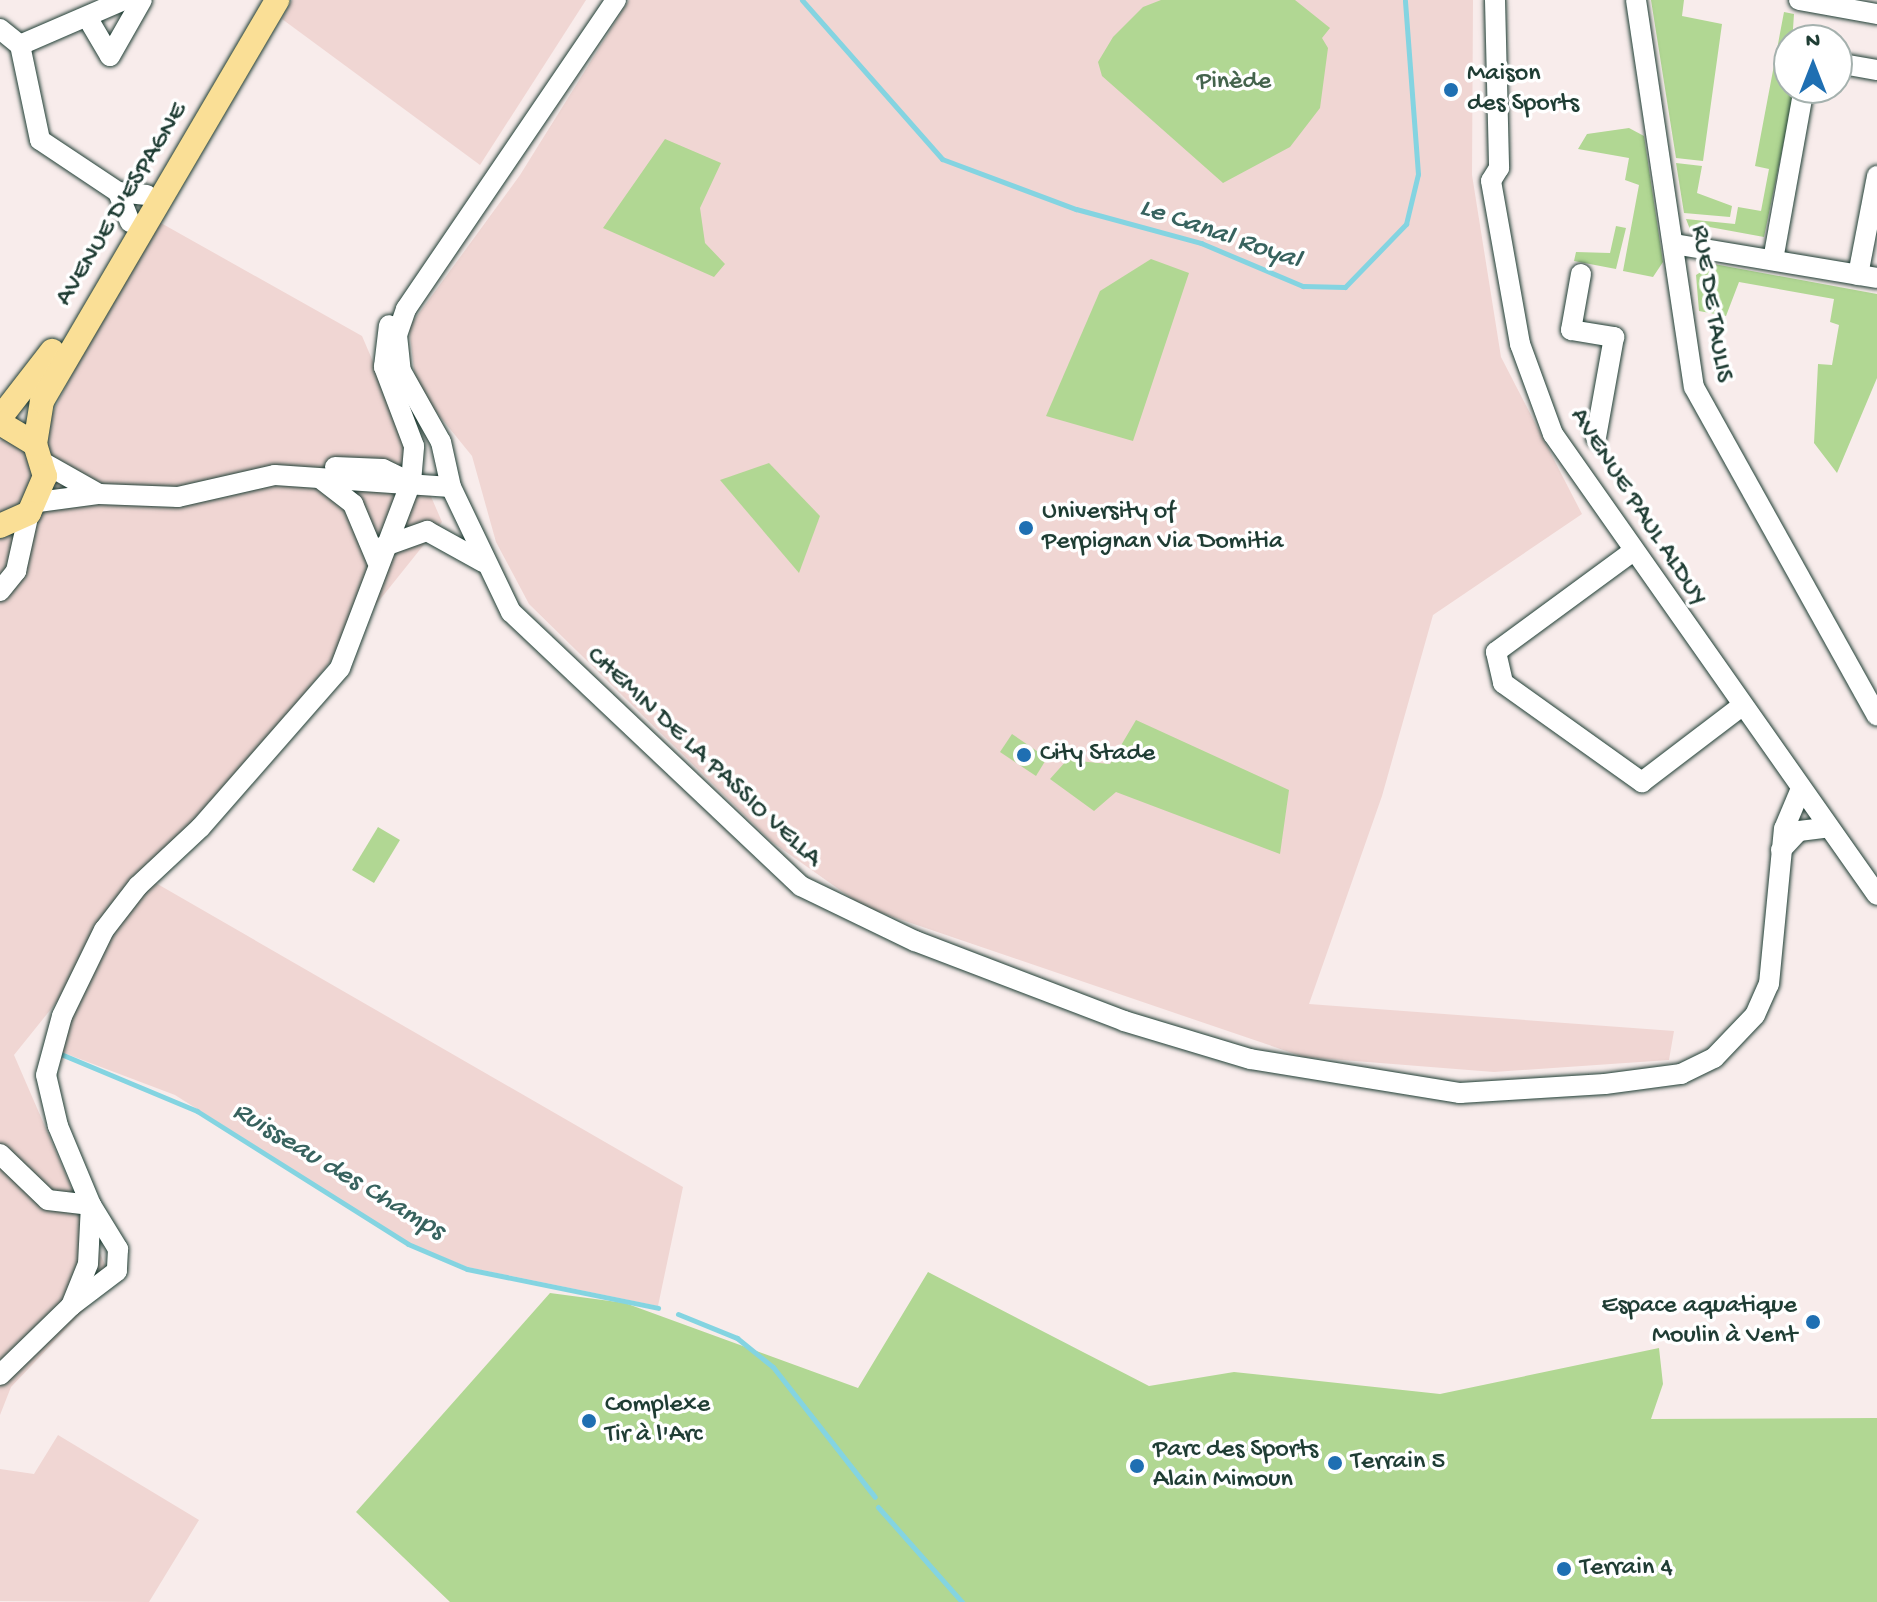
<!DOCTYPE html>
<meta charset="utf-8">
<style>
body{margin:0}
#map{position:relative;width:1877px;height:1602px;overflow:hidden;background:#f8eceb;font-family:"Gochi Hand",sans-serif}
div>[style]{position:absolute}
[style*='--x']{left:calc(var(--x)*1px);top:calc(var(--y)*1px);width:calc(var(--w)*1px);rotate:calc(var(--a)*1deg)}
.built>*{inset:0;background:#f0d6d3}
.green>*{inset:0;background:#b1d793}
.stream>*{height:5px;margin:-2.5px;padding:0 2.5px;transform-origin:2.5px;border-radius:2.5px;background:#84d4e1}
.roads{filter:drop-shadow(0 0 2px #1f3d34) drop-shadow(0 0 2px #1f3d34)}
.minor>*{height:20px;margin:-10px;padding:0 10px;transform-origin:10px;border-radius:10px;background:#fff}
.major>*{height:24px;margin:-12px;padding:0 12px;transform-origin:12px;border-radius:12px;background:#fadf96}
.dots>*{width:22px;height:22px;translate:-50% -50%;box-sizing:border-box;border:4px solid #fff;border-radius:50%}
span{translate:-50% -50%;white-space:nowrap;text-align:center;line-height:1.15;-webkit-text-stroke:7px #fff;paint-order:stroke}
.poi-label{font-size:26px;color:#1f3d34}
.left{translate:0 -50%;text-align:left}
.right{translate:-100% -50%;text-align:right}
.park-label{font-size:26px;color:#44644c}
.street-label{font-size:26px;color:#1f3d34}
.water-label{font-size:28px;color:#38635f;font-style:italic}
.north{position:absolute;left:1773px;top:24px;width:80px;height:80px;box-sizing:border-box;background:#fff;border:2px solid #a5b1ae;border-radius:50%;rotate:0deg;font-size:22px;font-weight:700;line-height:32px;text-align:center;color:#1f3d34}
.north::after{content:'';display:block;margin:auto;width:28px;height:36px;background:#1f6fb2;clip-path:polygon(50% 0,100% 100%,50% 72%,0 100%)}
</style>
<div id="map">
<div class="built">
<i style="clip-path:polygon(292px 0,586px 0,480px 165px,282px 19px)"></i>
<i style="clip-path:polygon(629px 0,1473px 0,1472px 175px,1501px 357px,1582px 514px,1433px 615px,1382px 796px,1309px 1004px,1674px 1031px,1669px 1060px,1494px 1072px,1304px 1057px,864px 907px,772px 842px,529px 604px,496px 542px,472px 456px,416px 387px,409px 327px,520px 175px)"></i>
<i style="clip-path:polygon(152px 218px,362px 336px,442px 522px,154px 882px,683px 1187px,658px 1306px,467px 1267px,409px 1243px,175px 1095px,56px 1050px,113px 932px,14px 1055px,112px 1281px,11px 1387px,0 1415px,0 441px,49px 420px)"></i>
<i style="clip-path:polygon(58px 1435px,199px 1520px,149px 1602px,0 1601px,0 1469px,34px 1474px)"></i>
</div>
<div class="green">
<i style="clip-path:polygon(1161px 0,1295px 0,1330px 28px,1322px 38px,1328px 48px,1320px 108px,1290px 147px,1223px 183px,1102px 76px,1098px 62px,1113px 37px,1143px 7px)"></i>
<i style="clip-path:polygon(1651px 0,1684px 0,1682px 16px,1722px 24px,1703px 161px,1676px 158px)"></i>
<i style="clip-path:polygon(1784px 12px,1794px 14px,1789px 88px,1795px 88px,1764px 237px,1704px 226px,1691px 232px,1686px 219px,1735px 224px,1738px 207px,1761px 211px,1769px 169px,1755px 166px)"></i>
<i style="clip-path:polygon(1629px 128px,1644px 136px,1663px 262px,1653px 277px,1623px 271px,1639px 185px,1625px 180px,1629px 158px,1578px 149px,1587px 134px)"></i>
<i style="clip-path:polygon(665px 139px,721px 163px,700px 208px,705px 243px,725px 264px,714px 277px,603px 228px)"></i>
<i style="clip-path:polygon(1676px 163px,1702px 166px,1697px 193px,1732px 206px,1730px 217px,1684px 213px)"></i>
<i style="clip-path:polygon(1616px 226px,1626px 228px,1616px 269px,1574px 261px,1576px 252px,1610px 253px)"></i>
<i style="clip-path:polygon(1151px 259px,1189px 273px,1133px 441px,1046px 416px,1100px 291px)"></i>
<i style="clip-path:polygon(1714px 264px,1877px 294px,1877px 378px,1837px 473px,1814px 443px,1818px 364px,1832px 365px,1839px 325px,1830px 322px,1834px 299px,1739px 282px,1726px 316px,1699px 311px,1696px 275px)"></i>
<i style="clip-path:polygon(769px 463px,820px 516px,799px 573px,720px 480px)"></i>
<i style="clip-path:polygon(1136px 720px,1289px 790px,1280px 854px,1116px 792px,1094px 811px,1050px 779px,1067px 760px,1110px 764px)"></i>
<i style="clip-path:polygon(1012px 734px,1047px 758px,1036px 776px,1000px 752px)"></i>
<i style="clip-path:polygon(378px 827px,400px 840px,374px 883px,352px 870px)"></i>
<i style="clip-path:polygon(928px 1272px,1149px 1386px,1234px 1372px,1440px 1394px,1659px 1348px,1663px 1384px,1651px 1419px,1877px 1418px,1877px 1602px,450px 1602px,356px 1512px,550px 1293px,625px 1303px,858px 1388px)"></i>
</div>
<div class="stream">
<i style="--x:802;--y:0;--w:212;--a:48.6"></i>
<i style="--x:942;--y:159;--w:143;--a:20.5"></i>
<i style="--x:1076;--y:209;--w:130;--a:15.2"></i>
<i style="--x:1201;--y:243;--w:111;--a:22.9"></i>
<i style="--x:1303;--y:286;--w:42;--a:1.4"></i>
<i style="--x:1345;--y:287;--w:88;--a:-45.9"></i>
<i style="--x:1406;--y:224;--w:51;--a:-76.5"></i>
<i style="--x:1418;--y:174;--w:174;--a:-94.3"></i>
<i style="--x:56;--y:1052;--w:153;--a:22.7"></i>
<i style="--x:197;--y:1111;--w:249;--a:32.2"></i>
<i style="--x:408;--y:1244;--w:64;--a:23"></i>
<i style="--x:467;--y:1269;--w:195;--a:11.5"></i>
<i style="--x:678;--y:1314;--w:64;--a:22.1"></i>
<i style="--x:737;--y:1338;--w:46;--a:38.9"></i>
<i style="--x:773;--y:1367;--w:165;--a:51.9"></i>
<i style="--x:878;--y:1507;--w:127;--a:48.5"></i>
</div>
<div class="roads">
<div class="minor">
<i style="--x:616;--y:0;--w:374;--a:124.2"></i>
<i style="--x:406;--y:309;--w:28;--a:109"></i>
<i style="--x:397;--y:335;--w:36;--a:84"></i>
<i style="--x:401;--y:371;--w:81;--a:60.6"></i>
<i style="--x:441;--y:442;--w:46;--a:77.5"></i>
<i style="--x:451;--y:487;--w:139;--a:64.4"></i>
<i style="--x:511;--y:612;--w:399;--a:43.4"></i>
<i style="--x:801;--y:886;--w:127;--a:25.8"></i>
<i style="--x:915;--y:941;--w:224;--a:20.9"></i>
<i style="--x:1124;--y:1021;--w:132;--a:16.8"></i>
<i style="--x:1250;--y:1059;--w:213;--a:9.2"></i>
<i style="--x:1460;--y:1093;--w:145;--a:-3.6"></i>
<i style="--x:1605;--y:1084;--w:77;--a:-7.5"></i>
<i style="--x:1681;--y:1074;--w:37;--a:-26"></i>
<i style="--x:1714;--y:1058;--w:59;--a:-46.4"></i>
<i style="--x:1755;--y:1015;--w:34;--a:-66"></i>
<i style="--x:1769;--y:984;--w:156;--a:-84.5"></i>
<i style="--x:1784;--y:829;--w:41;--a:-67.2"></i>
<i style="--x:1495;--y:0;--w:168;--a:88.6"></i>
<i style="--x:1499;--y:168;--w:15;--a:122"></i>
<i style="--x:1491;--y:181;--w:166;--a:79.9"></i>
<i style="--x:1520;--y:344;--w:96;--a:69.9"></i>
<i style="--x:1553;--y:434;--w:563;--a:54.9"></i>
<i style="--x:1636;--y:0;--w:391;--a:81.5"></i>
<i style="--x:1694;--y:387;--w:376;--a:60.9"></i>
<i style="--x:1799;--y:0;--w:79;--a:10.2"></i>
<i style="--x:87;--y:17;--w:45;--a:59.5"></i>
<i style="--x:110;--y:56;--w:64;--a:-60.3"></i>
<i style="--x:0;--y:29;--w:26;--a:39"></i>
<i style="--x:20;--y:45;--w:97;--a:78.1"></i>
<i style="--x:40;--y:140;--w:94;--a:33.7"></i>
<i style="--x:20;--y:45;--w:113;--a:-23.4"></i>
<i style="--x:1837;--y:63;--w:41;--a:9.9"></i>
<i style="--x:130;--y:222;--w:32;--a:-112"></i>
<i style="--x:118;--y:192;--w:29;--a:6"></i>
<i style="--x:1674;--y:244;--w:206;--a:9.5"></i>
<i style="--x:1773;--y:260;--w:175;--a:-79.8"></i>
<i style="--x:1581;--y:274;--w:57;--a:100.1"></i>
<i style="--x:1571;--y:330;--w:44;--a:9.2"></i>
<i style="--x:1614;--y:337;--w:102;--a:100.2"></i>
<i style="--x:1858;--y:275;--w:101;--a:-79.1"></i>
<i style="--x:44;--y:463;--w:63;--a:29.4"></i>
<i style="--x:335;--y:467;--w:48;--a:2.4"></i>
<i style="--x:383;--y:469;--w:28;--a:26"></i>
<i style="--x:321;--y:479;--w:41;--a:38"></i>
<i style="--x:353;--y:504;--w:62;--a:67.2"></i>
<i style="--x:38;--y:502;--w:62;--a:-7.5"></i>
<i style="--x:99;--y:494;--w:79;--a:2.2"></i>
<i style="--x:178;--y:497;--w:99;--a:-12.8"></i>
<i style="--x:275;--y:475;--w:176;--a:3.9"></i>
<i style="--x:382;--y:547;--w:48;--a:-19.6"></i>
<i style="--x:427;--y:531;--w:64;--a:29"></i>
<i style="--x:1632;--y:552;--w:169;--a:143.7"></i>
<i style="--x:1496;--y:652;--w:32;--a:77"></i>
<i style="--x:1503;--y:683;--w:171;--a:35.5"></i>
<i style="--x:1642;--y:782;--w:122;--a:-37.3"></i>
<i style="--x:0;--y:591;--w:26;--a:-51"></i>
<i style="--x:16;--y:571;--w:59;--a:-77.4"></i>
<i style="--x:1781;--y:850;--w:26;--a:-47"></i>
<i style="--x:1799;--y:831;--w:26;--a:-7"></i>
<i style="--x:0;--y:1154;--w:66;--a:43.8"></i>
<i style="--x:48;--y:1200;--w:43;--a:6.6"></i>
<i style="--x:91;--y:1205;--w:52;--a:58.5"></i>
<i style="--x:118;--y:1249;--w:22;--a:93"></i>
<i style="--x:117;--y:1271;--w:58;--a:142.7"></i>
<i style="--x:0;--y:1375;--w:99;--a:-44.2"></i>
<i style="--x:71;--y:1306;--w:45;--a:-68"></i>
<i style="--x:88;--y:1264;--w:59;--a:-87.1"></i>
<i style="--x:91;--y:1205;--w:86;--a:-112.7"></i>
<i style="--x:58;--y:1126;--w:52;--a:-103.2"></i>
<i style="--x:46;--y:1075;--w:61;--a:-74.8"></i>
<i style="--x:62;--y:1016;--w:96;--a:-64"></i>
<i style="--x:104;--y:930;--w:56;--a:-52.3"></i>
<i style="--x:138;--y:886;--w:86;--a:-43.1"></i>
<i style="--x:201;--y:827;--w:211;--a:-48.8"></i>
<i style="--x:340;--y:668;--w:199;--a:-69.1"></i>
<i style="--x:411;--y:482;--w:36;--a:-85"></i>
<i style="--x:414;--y:446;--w:85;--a:-110.8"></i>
<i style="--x:384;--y:367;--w:42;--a:-83.2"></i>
</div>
<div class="major">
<i style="--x:0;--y:418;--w:85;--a:-52.2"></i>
<i style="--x:0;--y:423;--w:41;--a:31"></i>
<i style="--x:35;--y:444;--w:34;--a:73"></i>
<i style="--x:45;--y:476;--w:40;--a:113.4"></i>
<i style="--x:29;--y:513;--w:32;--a:156"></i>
<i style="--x:35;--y:444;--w:44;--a:-80.8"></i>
<i style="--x:42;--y:401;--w:465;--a:-59.6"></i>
</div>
</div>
<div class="dots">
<i style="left:1451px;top:90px;background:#1f6fb2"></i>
<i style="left:1026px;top:528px;background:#1f6fb2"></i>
<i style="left:1024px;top:755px;background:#1f6fb2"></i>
<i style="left:1813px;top:1322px;background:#1f6fb2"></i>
<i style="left:589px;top:1421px;background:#1f6fb2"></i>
<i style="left:1335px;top:1463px;background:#1f6fb2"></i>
<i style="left:1137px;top:1466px;background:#1f6fb2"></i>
<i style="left:1564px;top:1569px;background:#1f6fb2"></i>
</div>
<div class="poi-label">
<span class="left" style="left:1467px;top:90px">Maison<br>des Sports</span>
<span class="left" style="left:1042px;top:528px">University of<br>Perpignan Via Domitia</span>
<span class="left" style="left:1040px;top:755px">City Stade</span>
<span class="right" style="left:1797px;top:1322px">Espace aquatique<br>Moulin à Vent</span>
<span class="left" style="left:605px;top:1421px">Complexe<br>Tir à l'Arc</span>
<span class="left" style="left:1153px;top:1466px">Parc des Sports<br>Alain Mimoun</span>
<span class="left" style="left:1351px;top:1463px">Terrain 5</span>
<span class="left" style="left:1580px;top:1569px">Terrain 4</span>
</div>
<div class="park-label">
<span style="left:1234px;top:83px">Pinède</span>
</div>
<div class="street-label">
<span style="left:123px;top:205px;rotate:-59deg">AVENUE D'ESPAGNE</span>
<span style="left:1710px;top:304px;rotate:81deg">RUE DE TAULIS</span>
<span style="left:1637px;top:508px;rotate:57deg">AVENUE PAUL ALDUY</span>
<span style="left:703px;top:758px;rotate:43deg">CHEMIN DE LA PASSIO VELLA</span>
</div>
<div class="water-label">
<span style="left:1220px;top:235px;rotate:19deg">Le Canal Royal</span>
<span style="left:338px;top:1172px;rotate:31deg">Ruisseau des Champs</span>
</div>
<div class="north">N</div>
</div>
